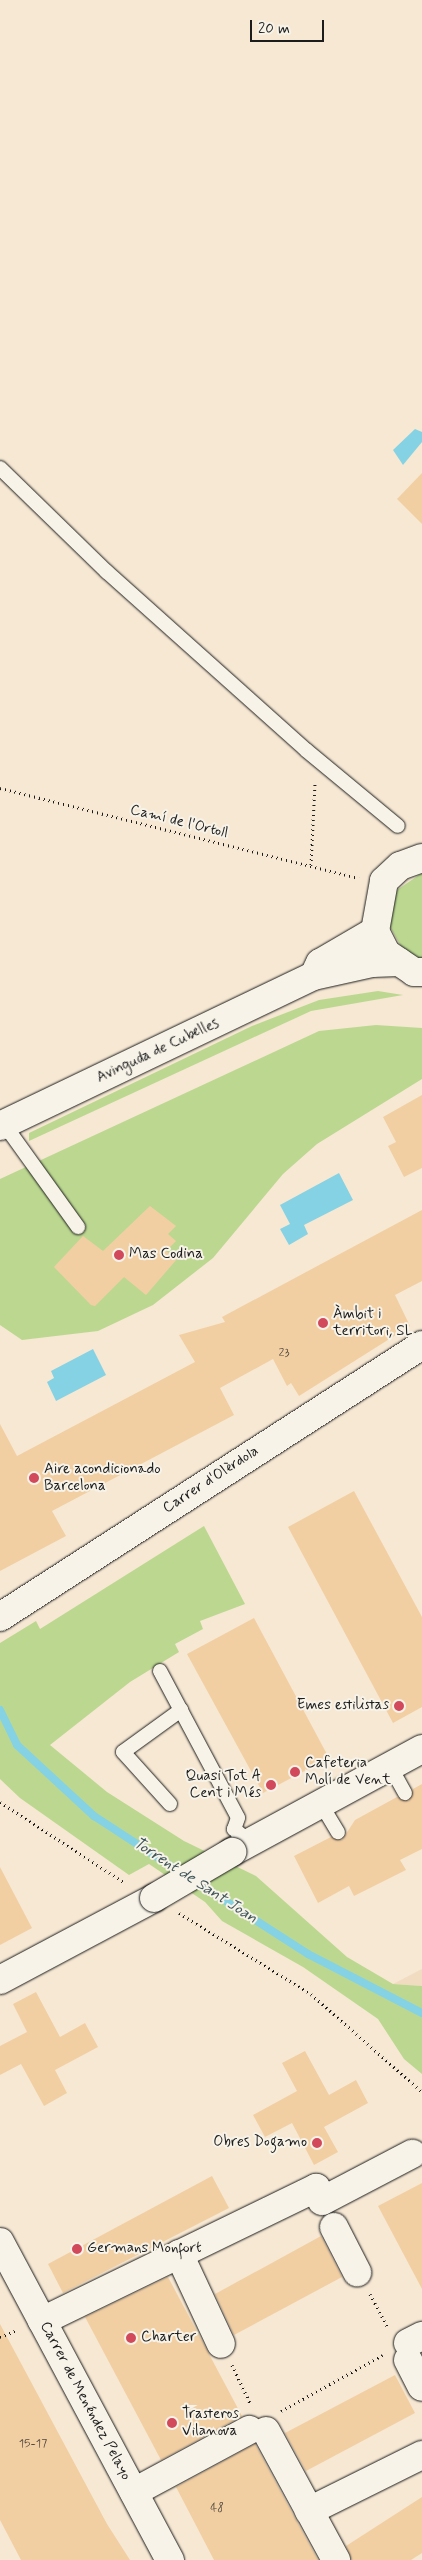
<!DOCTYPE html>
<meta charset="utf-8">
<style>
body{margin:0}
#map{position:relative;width:422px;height:2560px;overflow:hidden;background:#f6e8d3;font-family:Mynerve,sans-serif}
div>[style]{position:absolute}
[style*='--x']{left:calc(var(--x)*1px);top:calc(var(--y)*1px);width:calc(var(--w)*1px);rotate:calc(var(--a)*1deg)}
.built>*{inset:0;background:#f1dcc2}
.green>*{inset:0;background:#bcd890}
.water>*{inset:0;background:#85d2e4}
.stream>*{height:8px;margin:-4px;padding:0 4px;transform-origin:4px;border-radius:4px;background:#85d2e4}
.building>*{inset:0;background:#f2cfa3}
.path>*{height:3px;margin-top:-1.5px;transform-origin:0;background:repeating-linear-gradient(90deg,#1c1c1c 0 1px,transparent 0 5px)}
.roads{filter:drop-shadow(0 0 1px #1c1c1c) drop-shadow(0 0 1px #1c1c1c)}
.lane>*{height:14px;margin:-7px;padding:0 7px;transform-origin:7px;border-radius:7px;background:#f7f3e8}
.street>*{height:28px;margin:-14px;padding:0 14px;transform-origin:14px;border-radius:14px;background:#f7f3e8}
.secondary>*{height:28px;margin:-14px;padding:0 14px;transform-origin:14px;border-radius:14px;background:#f7f3e8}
.bridges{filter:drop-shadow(0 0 1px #1c1c1c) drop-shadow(0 0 1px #1c1c1c)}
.street-bridge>*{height:28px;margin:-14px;padding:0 14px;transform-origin:14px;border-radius:14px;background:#f7f3e8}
.dots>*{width:14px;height:14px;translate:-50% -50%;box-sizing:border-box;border:2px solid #f7f3e8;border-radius:50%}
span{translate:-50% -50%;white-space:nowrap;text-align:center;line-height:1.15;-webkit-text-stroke:4px #f7f3e8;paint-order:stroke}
.number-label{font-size:12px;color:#52493e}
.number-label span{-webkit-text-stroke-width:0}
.street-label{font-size:15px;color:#1c1c1c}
.poi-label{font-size:15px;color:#1c1c1c}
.left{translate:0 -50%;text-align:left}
.right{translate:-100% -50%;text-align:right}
.water-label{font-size:16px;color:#3c5358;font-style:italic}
.scale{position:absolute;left:250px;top:20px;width:74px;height:22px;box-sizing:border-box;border:2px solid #1c1c1c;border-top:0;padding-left:6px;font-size:15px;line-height:18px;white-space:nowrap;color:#1c1c1c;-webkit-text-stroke:4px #f7f3e8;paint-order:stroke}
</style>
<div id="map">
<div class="built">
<i style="clip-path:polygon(422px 1969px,422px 1986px,393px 1984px)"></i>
</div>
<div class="green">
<i style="clip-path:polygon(422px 873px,422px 959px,403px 950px,388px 923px,394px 892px)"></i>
<i style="clip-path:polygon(378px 991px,403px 995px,311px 1011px,29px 1141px,29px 1133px,252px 1026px,319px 1000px)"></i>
<i style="clip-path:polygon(376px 1025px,422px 1028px,422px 1079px,317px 1144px,283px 1174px,213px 1258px,153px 1305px,98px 1331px,22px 1340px,0 1325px,0 1179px,319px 1031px)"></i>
<i style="clip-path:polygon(204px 1526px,245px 1604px,200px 1621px,203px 1629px,175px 1644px,179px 1652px,130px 1682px,50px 1745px,107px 1792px,184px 1841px,256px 1876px,347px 1957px,393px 1984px,422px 1986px,422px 2074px,404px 2059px,378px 2019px,303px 1967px,222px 1921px,205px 1902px,149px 1864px,129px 1875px,20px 1798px,0 1779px,0 1643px,36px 1621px,40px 1629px)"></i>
</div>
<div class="water">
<i style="clip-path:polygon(415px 429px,422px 432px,422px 442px,403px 465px,393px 450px)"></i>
<i style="clip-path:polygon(339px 1173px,353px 1200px,304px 1225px,308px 1234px,289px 1245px,280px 1229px,290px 1224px,280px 1205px)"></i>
<i style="clip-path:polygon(93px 1349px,106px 1375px,56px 1401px,47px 1382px,54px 1378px,51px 1371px)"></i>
</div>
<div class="stream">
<i style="--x:0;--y:1710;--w:39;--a:64"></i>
<i style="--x:17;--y:1745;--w:105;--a:42.7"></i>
<i style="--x:94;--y:1816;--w:106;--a:33.1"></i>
<i style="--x:193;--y:1880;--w:137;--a:32.8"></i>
<i style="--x:308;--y:1954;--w:128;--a:27.4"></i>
</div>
<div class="building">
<i style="clip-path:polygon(422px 473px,422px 524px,397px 499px)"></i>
<i style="clip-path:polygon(422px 1095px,422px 1168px,404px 1177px,388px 1146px,396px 1142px,383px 1117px)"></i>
<i style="clip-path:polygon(150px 1206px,176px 1226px,168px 1234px,176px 1241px,166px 1251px,177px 1259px,146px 1295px,124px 1277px,95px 1306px,91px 1305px,54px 1267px,83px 1236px,103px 1251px)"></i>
<i style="clip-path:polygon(422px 1210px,422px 1281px,395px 1295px,410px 1326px,299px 1396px,291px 1383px,287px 1386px,273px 1359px,220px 1388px,234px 1415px,52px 1511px,66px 1536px,0 1571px,0 1424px,17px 1456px,195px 1362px,179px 1335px,225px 1322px,222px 1317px)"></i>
<i style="clip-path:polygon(354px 1491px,422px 1617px,422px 1707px,393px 1723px,288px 1527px)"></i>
<i style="clip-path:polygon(254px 1618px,329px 1758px,263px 1793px,187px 1654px)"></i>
<i style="clip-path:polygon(422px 1784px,422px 1849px,400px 1860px,406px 1870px,354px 1896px,349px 1886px,318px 1903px,294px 1856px,331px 1837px,342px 1840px,355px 1820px,397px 1797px,409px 1801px,413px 1789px)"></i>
<i style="clip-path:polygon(0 1867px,32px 1928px,0 1945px)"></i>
<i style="clip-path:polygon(36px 1992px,60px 2037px,85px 2023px,98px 2047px,55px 2070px,67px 2093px,44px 2106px,21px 2064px,0 2075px,0 2046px,27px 2032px,13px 2004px)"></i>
<i style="clip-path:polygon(305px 2051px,329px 2095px,356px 2080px,368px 2103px,324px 2127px,338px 2152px,314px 2165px,292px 2123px,265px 2137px,253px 2115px,297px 2091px,282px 2063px)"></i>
<i style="clip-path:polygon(212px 2176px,229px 2208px,63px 2293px,48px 2264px)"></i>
<i style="clip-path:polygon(422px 2183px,422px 2289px,378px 2206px)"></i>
<i style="clip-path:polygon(321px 2236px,342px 2277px,234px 2335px,215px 2294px)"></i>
<i style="clip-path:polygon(168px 2277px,242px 2416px,161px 2460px,85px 2317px)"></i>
<i style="clip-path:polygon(0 2324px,107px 2524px,130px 2560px,21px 2560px,0 2520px)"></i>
<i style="clip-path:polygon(395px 2375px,415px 2413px,306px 2471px,285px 2433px)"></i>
<i style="clip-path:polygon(255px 2444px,295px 2518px,318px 2560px,214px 2560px,176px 2487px)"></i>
<i style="clip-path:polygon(422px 2497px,422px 2553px,411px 2560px,352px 2560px,346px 2546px)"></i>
</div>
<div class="path">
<i style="--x:0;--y:788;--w:370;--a:14.1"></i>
<i style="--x:311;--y:865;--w:82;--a:-87.2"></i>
<i style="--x:0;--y:1802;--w:149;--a:32.9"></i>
<i style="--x:179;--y:1913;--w:155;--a:31.5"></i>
<i style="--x:311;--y:1994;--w:148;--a:41.4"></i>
<i style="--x:370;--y:2294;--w:38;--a:62"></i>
<i style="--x:0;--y:2337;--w:18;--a:-22"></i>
<i style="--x:232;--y:2365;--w:44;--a:64.6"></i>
<i style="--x:281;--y:2411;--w:116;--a:-28.8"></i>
</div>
<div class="roads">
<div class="lane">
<i style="--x:0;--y:468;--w:149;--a:44.2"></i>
<i style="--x:107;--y:572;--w:267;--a:41.8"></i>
<i style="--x:306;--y:750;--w:119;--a:39.6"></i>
<i style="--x:4;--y:1124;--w:127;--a:54.3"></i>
<i style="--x:160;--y:1671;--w:166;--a:62"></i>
<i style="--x:238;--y:1818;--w:12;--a:110"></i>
<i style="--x:234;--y:1829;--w:21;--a:39"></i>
<i style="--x:390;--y:1766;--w:31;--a:61"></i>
<i style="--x:170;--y:1804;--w:70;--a:-132.1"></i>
<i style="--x:123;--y:1752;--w:72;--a:-35.9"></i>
<i style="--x:321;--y:1804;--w:33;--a:59"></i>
</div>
<div class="street">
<i style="--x:0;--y:1617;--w:502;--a:-32.8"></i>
<i style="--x:232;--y:1852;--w:216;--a:-28.5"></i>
<i style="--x:0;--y:1980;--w:174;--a:-28"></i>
<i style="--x:334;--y:2227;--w:51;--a:62.9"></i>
<i style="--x:0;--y:2242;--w:361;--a:61.9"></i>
<i style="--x:179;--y:2254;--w:99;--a:65"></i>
<i style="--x:42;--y:2321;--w:305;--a:-25.9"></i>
<i style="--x:316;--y:2188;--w:14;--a:65"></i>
<i style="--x:322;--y:2201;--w:102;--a:-27.6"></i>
<i style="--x:408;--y:2343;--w:16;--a:-27"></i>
<i style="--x:408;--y:2360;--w:30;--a:63"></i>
<i style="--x:266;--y:2431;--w:147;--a:61.5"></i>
<i style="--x:134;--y:2492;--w:131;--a:-28.3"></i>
<i style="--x:309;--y:2511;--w:126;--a:-26.4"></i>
</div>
<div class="secondary">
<i style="--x:422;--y:858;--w:23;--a:160"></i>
<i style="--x:400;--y:866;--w:22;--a:137"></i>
<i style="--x:384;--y:881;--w:51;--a:100.2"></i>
<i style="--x:375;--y:931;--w:25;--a:63"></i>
<i style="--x:386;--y:953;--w:34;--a:34"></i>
<i style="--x:414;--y:972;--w:8;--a:0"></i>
<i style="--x:317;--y:969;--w:7;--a:-63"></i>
<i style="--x:320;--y:963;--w:64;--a:-30.2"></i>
<i style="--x:0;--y:1126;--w:347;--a:-25.6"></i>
<i style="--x:313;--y:976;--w:60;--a:-12.4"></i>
<i style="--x:372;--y:963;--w:27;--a:-2"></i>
</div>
</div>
<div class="bridges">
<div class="street-bridge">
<i style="--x:154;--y:1898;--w:91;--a:-30.5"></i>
</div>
</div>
<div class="dots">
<i style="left:119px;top:1255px;background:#d1495b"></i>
<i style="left:323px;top:1323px;background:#d1495b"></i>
<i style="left:34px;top:1478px;background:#d1495b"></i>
<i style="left:399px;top:1706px;background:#d1495b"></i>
<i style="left:295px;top:1772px;background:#d1495b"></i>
<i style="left:271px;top:1785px;background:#d1495b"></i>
<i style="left:317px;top:2143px;background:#d1495b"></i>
<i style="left:77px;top:2249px;background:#d1495b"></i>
<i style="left:131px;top:2338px;background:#d1495b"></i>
<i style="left:172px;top:2423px;background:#d1495b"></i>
</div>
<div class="number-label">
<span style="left:284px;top:1354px">23</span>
<span style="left:33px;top:2445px">15-17</span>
<span style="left:217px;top:2509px">48</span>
</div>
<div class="street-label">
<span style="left:179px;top:822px;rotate:14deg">Camí de l'Ortoll</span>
<span style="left:158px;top:1051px;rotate:-25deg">Avinguda de Cubelles</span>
<span style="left:211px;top:1480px;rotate:-33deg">Carrer d'Olèrdola</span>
<span style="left:85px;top:2401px;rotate:62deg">Carrer de Menéndez Pelayo</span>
</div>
<div class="poi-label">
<span class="left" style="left:129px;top:1255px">Mas Codina</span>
<span class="left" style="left:333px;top:1323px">Àmbit i<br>territori, SL</span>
<span class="left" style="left:44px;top:1478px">Aire acondicionado<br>Barcelona</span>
<span class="right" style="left:389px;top:1706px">Emes estilistas</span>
<span class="left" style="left:305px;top:1772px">Cafeteria<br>Molí de Vent</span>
<span class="right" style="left:261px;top:1785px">Quasi Tot A<br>Cent i Més</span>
<span class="right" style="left:307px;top:2143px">Obres Dogamo</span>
<span class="left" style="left:87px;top:2249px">Germans Monfort</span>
<span class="left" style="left:141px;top:2338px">Charter</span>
<span class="left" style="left:182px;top:2423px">Trasteros<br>Vilanova</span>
</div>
<div class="water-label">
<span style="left:195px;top:1881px;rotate:33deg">Torrent de Sant Joan</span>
</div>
<div class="scale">20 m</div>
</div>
